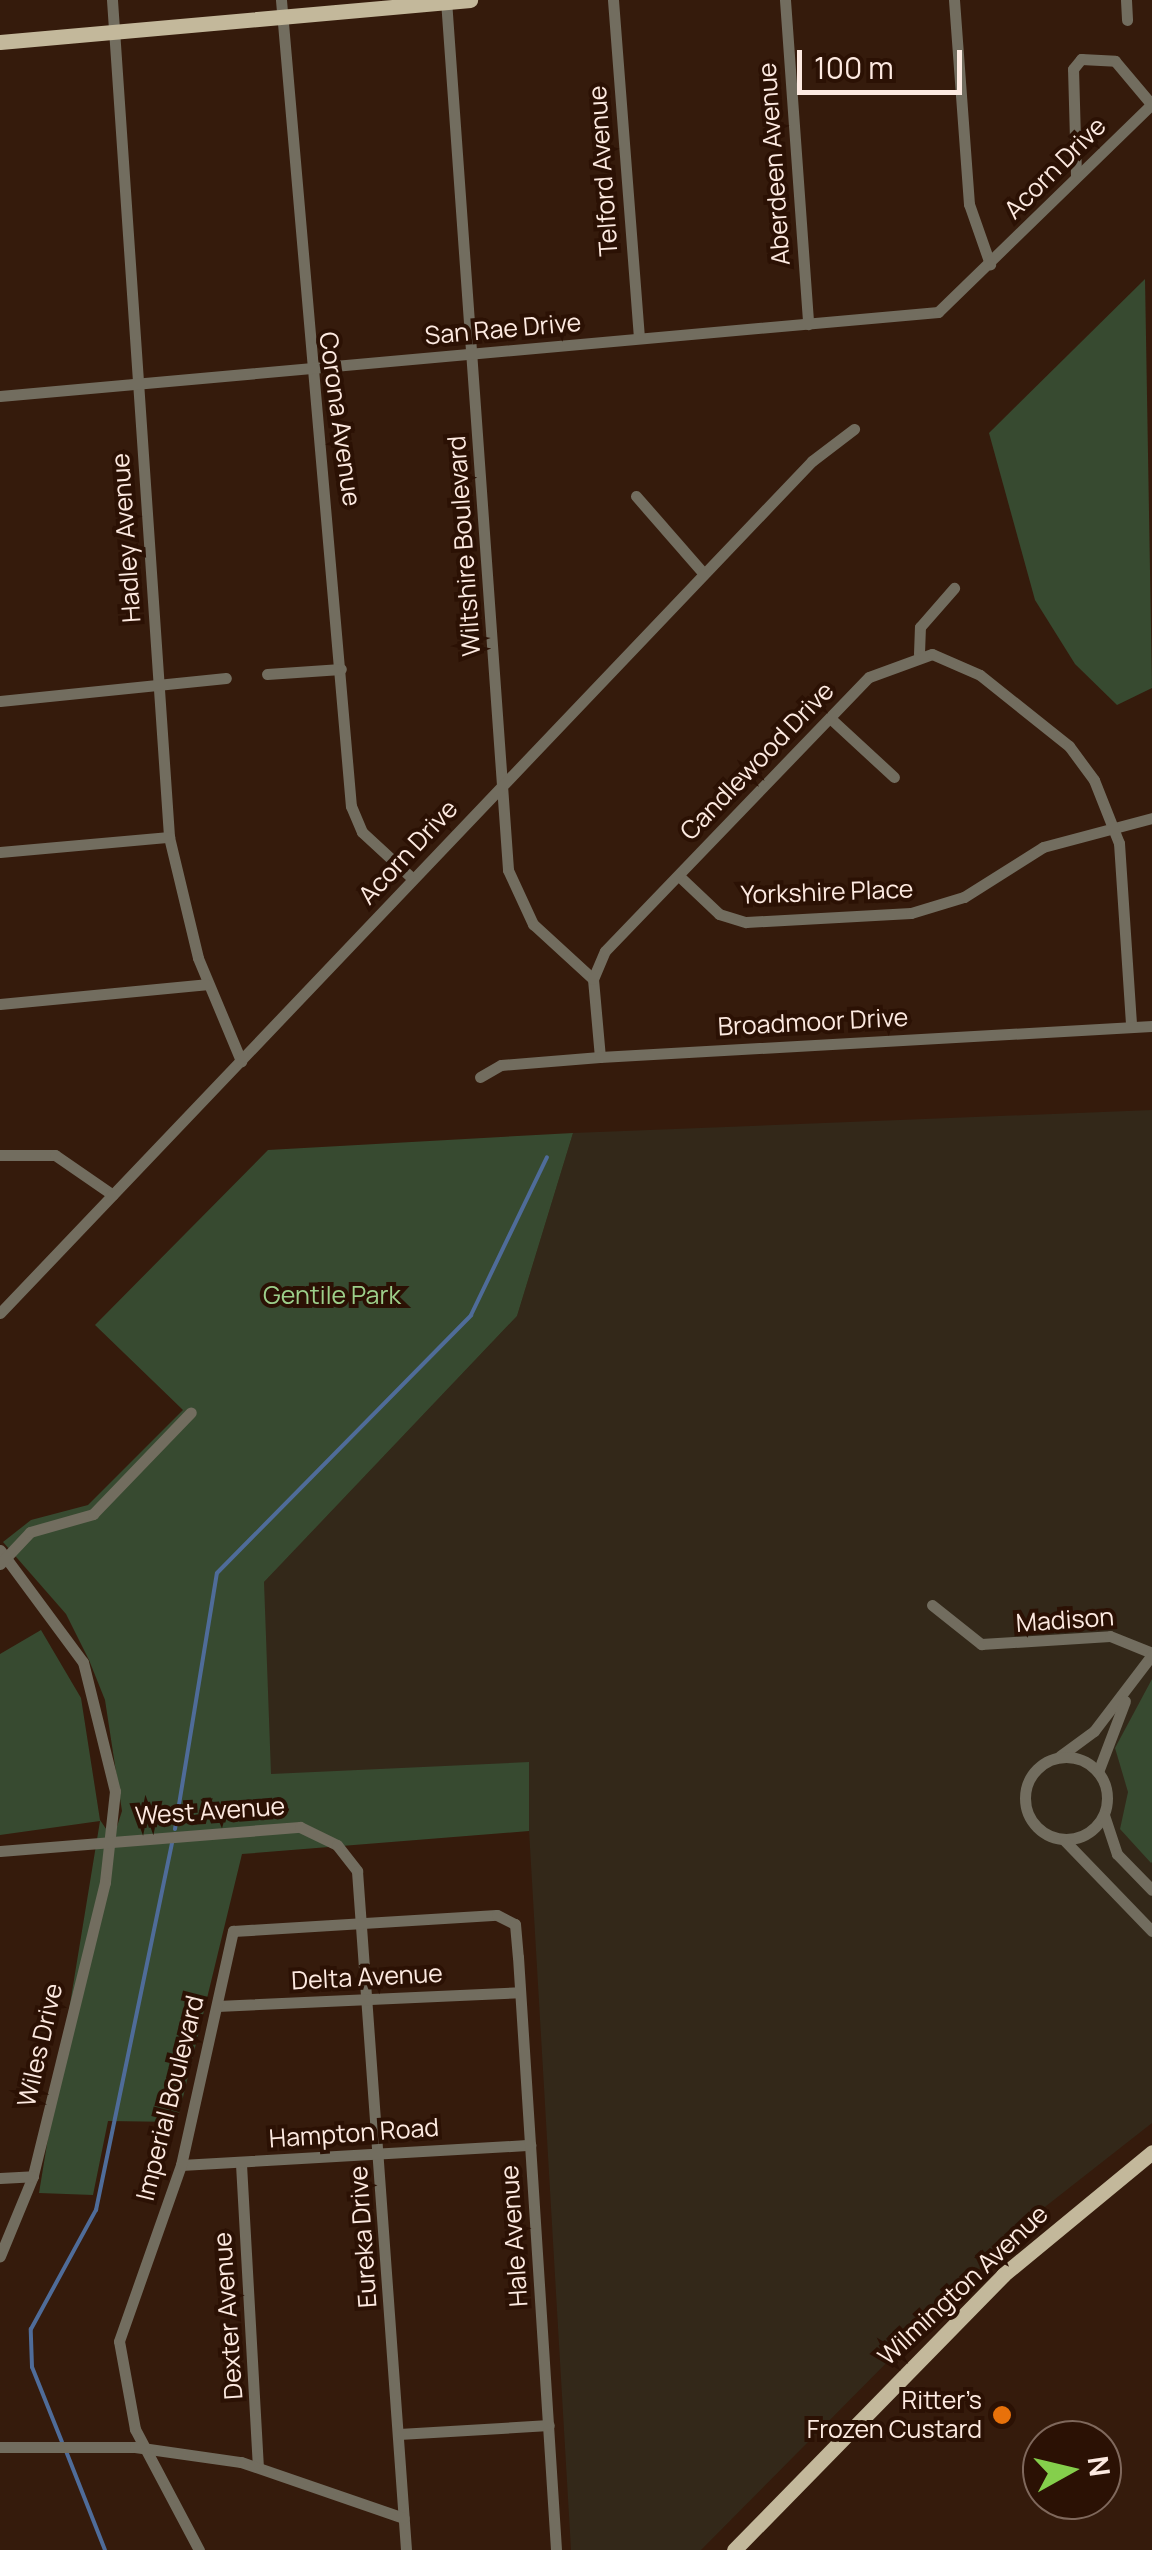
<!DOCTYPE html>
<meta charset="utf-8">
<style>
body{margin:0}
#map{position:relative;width:1152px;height:2550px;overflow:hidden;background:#351b0c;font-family:Manrope,sans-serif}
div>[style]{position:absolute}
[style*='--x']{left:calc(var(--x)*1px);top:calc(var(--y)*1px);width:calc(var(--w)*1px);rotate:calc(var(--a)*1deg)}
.industrial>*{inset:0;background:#332819}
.green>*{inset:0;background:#374a30}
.stream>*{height:4px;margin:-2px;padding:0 2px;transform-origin:2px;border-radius:2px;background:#4f6c99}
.minor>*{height:11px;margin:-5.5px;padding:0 5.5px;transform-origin:5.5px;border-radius:5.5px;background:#726d5f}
.minor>.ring{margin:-5.5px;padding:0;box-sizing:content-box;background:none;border:11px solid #726d5f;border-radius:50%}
.major>*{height:15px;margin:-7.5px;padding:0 7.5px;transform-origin:7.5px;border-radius:7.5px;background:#c3b89b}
.dots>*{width:28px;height:28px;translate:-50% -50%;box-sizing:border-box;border:5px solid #2b1104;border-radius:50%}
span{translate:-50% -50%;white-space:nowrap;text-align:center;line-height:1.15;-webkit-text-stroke:8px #2b1104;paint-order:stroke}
.street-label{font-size:25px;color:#fdeae1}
.park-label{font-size:25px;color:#9dd08b}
.poi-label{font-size:25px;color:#fdeae1}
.right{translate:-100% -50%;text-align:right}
.north{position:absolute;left:1022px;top:2420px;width:100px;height:100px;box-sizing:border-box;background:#2b1104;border:2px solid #7f685c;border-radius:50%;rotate:82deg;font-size:28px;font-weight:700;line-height:40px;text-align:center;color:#fdeae1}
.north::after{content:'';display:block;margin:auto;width:35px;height:45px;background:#85cf4c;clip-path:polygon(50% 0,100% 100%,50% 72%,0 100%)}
.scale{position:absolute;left:797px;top:50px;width:165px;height:45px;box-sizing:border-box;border:5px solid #fdeae1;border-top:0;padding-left:12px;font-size:30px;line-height:35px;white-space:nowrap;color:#fdeae1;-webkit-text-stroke:8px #2b1104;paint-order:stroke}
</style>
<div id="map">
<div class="industrial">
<i style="clip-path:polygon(1152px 1110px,1152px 2123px,1027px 2221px,701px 2550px,571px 2550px,527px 1796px,231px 1776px,260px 1586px,517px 1316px,573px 1133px)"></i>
</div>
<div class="green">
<i style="clip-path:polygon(1145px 279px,1152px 688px,1117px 705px,1075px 664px,1035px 600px,989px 433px)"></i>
<i style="clip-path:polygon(573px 1133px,517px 1316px,264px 1582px,271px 1774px,529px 1762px,529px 1831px,242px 1854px,177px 2122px,108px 2121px,93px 2195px,39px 2193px,100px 1821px,0 1835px,0 1654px,41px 1630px,81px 1698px,100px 1820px,113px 1839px,122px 1811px,105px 1700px,89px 1660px,66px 1614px,3px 1542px,31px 1520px,88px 1505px,183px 1410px,95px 1325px,268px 1150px)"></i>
<i style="clip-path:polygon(1152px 1679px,1152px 1862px,1151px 1863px,1120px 1829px,1128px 1792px,1115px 1748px)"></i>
</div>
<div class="stream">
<i style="--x:175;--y:1829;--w:259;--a:-80.7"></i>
<i style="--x:217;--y:1573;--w:362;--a:-45.4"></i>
<i style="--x:471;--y:1315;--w:175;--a:-64.3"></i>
<i style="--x:62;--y:2442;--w:81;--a:-111.8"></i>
<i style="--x:32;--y:2367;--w:38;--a:-92"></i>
<i style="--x:31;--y:2329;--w:136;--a:-61.4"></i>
<i style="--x:96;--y:2210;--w:376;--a:-78.3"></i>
<i style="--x:66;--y:2451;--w:106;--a:68.5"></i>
</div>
<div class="minor">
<i style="--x:112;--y:0;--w:839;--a:86.1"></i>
<i style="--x:169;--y:837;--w:124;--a:76.5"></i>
<i style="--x:198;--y:958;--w:112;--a:67.3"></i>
<i style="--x:281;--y:0;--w:809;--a:85.04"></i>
<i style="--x:351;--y:806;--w:28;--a:67"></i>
<i style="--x:362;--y:832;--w:69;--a:42.7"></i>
<i style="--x:446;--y:0;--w:872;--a:85.92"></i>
<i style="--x:508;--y:870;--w:60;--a:65.2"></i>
<i style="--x:533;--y:924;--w:81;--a:42.5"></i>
<i style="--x:593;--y:979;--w:78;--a:84.9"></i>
<i style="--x:613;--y:0;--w:339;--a:85.6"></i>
<i style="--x:785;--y:0;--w:325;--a:85.9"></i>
<i style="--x:954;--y:0;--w:205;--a:85.8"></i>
<i style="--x:969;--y:204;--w:64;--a:70.7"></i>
<i style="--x:1126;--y:0;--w:20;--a:87"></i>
<i style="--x:1076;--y:175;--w:106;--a:-91.6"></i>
<i style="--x:1073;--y:69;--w:13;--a:-51"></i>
<i style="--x:1081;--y:59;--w:34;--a:3"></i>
<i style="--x:1115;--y:61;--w:57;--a:49.9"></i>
<i style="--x:0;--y:396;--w:942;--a:-5.12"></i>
<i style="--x:938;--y:312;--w:298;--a:-44.2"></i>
<i style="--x:636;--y:496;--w:103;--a:48.9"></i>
<i style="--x:919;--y:654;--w:27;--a:-88"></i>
<i style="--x:920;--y:627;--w:52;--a:-48.9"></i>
<i style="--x:267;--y:674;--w:74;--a:-3.9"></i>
<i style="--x:0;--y:701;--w:227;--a:-5.8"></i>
<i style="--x:830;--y:718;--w:87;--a:42.7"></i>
<i style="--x:0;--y:852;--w:170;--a:-5.1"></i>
<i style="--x:679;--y:876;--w:55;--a:43.5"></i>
<i style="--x:719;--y:914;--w:28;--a:17"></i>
<i style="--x:746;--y:922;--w:165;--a:-3.1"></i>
<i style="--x:911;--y:913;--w:55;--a:-16.8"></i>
<i style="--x:964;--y:897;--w:93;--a:-32.3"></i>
<i style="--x:1043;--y:847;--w:113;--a:-14.9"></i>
<i style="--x:593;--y:979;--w:30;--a:-67"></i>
<i style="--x:605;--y:951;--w:380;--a:-46.1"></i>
<i style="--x:869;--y:677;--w:67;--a:-20.1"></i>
<i style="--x:932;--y:654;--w:52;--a:23.6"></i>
<i style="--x:980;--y:675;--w:114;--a:38.6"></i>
<i style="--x:1069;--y:746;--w:42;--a:53.7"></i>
<i style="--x:1094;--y:780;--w:68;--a:68.4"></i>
<i style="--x:1119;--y:843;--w:183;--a:86.2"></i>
<i style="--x:0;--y:1004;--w:207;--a:-5.5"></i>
<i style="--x:480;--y:1077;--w:24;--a:-30"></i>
<i style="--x:501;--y:1065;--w:99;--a:-4.6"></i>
<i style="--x:600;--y:1057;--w:553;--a:-3.21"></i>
<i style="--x:0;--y:1155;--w:55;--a:0"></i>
<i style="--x:55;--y:1155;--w:70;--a:34.6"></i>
<i style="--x:0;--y:1313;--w:1177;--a:-46.38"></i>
<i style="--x:812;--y:461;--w:53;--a:-37.3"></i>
<i style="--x:0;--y:1550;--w:139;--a:53.5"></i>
<i style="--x:83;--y:1662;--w:133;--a:76.1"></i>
<i style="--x:115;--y:1791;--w:92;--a:96.3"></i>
<i style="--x:105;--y:1882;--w:303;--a:103.8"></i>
<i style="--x:33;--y:2176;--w:87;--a:112.4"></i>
<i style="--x:0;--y:1564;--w:44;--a:-46.8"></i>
<i style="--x:30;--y:1532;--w:66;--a:-15.9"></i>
<i style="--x:93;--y:1514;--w:141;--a:-46.1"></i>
<i style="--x:932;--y:1605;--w:63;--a:38.5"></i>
<i style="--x:981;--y:1644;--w:129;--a:-3.5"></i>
<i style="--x:1110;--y:1636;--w:45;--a:22"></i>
<i style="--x:1060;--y:1756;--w:42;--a:-36.3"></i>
<i style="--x:1094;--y:1731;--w:96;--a:-52.7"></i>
<i class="ring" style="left:1025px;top:1757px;width:71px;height:71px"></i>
<i style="--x:1098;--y:1772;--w:76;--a:-69.2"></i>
<i style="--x:1104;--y:1815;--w:41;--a:71.6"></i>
<i style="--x:1117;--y:1854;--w:50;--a:45.8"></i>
<i style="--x:1065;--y:1841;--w:125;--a:46"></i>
<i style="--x:0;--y:1851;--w:301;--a:-4.6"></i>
<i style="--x:300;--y:1827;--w:41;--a:25.9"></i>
<i style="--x:337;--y:1845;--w:33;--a:52"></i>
<i style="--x:357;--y:1871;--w:681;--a:85.87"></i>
<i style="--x:217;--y:2006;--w:303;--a:-2.6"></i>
<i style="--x:241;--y:2164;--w:301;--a:86.8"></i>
<i style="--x:181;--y:2165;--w:350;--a:-3.3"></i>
<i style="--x:0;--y:2178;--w:33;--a:-3"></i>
<i style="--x:399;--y:2434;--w:150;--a:-3.4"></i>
<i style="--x:0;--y:2447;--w:135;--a:0"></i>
<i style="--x:135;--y:2447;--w:107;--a:8.1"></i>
<i style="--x:241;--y:2462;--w:172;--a:19"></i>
<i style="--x:199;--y:2550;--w:137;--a:-117.9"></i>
<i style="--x:135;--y:2429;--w:89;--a:-100.3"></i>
<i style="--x:119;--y:2341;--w:187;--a:-70.6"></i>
<i style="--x:181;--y:2165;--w:240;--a:-77.5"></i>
<i style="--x:233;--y:1931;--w:264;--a:-3.5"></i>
<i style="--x:497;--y:1915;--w:20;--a:27"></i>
<i style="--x:515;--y:1924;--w:33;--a:85"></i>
<i style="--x:518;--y:1957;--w:594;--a:86.33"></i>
</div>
<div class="major">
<i style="--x:0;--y:42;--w:472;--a:-5.1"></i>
<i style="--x:734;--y:2550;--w:385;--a:-45.6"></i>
<i style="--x:1003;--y:2275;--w:193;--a:-39.5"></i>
</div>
<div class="dots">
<i style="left:1002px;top:2415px;background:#e8710a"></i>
</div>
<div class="street-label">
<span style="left:774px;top:164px;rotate:-94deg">Aberdeen Avenue</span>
<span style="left:1055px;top:168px;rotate:-45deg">Acorn Drive</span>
<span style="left:603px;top:171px;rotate:-94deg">Telford Avenue</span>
<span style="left:503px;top:329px;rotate:-5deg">San Rae Drive</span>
<span style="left:340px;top:419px;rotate:82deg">Corona Avenue</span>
<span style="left:126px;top:538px;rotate:-94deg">Hadley Avenue</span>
<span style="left:464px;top:546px;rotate:-94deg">Wiltshire Boulevard</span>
<span style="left:757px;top:761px;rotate:-46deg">Candlewood Drive</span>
<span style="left:408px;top:852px;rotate:-47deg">Acorn Drive</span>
<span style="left:827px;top:892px;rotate:-2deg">Yorkshire Place</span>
<span style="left:813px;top:1022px;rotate:-3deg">Broadmoor Drive</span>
<span style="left:1065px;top:1620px;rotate:-4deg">Madison</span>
<span style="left:210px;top:1811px;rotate:-4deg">West Avenue</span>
<span style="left:367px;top:1977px;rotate:-3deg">Delta Avenue</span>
<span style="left:40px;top:2045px;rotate:-77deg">Wiles Drive</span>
<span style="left:170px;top:2098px;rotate:-76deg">Imperial Boulevard</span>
<span style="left:354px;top:2133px;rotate:-4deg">Hampton Road</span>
<span style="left:514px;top:2236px;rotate:-94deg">Hale Avenue</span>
<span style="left:363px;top:2237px;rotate:-94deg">Eureka Drive</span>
<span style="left:963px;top:2285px;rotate:-43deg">Wilmington Avenue</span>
<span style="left:228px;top:2316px;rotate:-94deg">Dexter Avenue</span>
</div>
<div class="park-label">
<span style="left:332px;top:1295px">Gentile Park</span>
</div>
<div class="poi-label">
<span class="right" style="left:982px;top:2415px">Ritter’s<br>Frozen Custard</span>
</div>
<div class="north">N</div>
<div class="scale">100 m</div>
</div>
